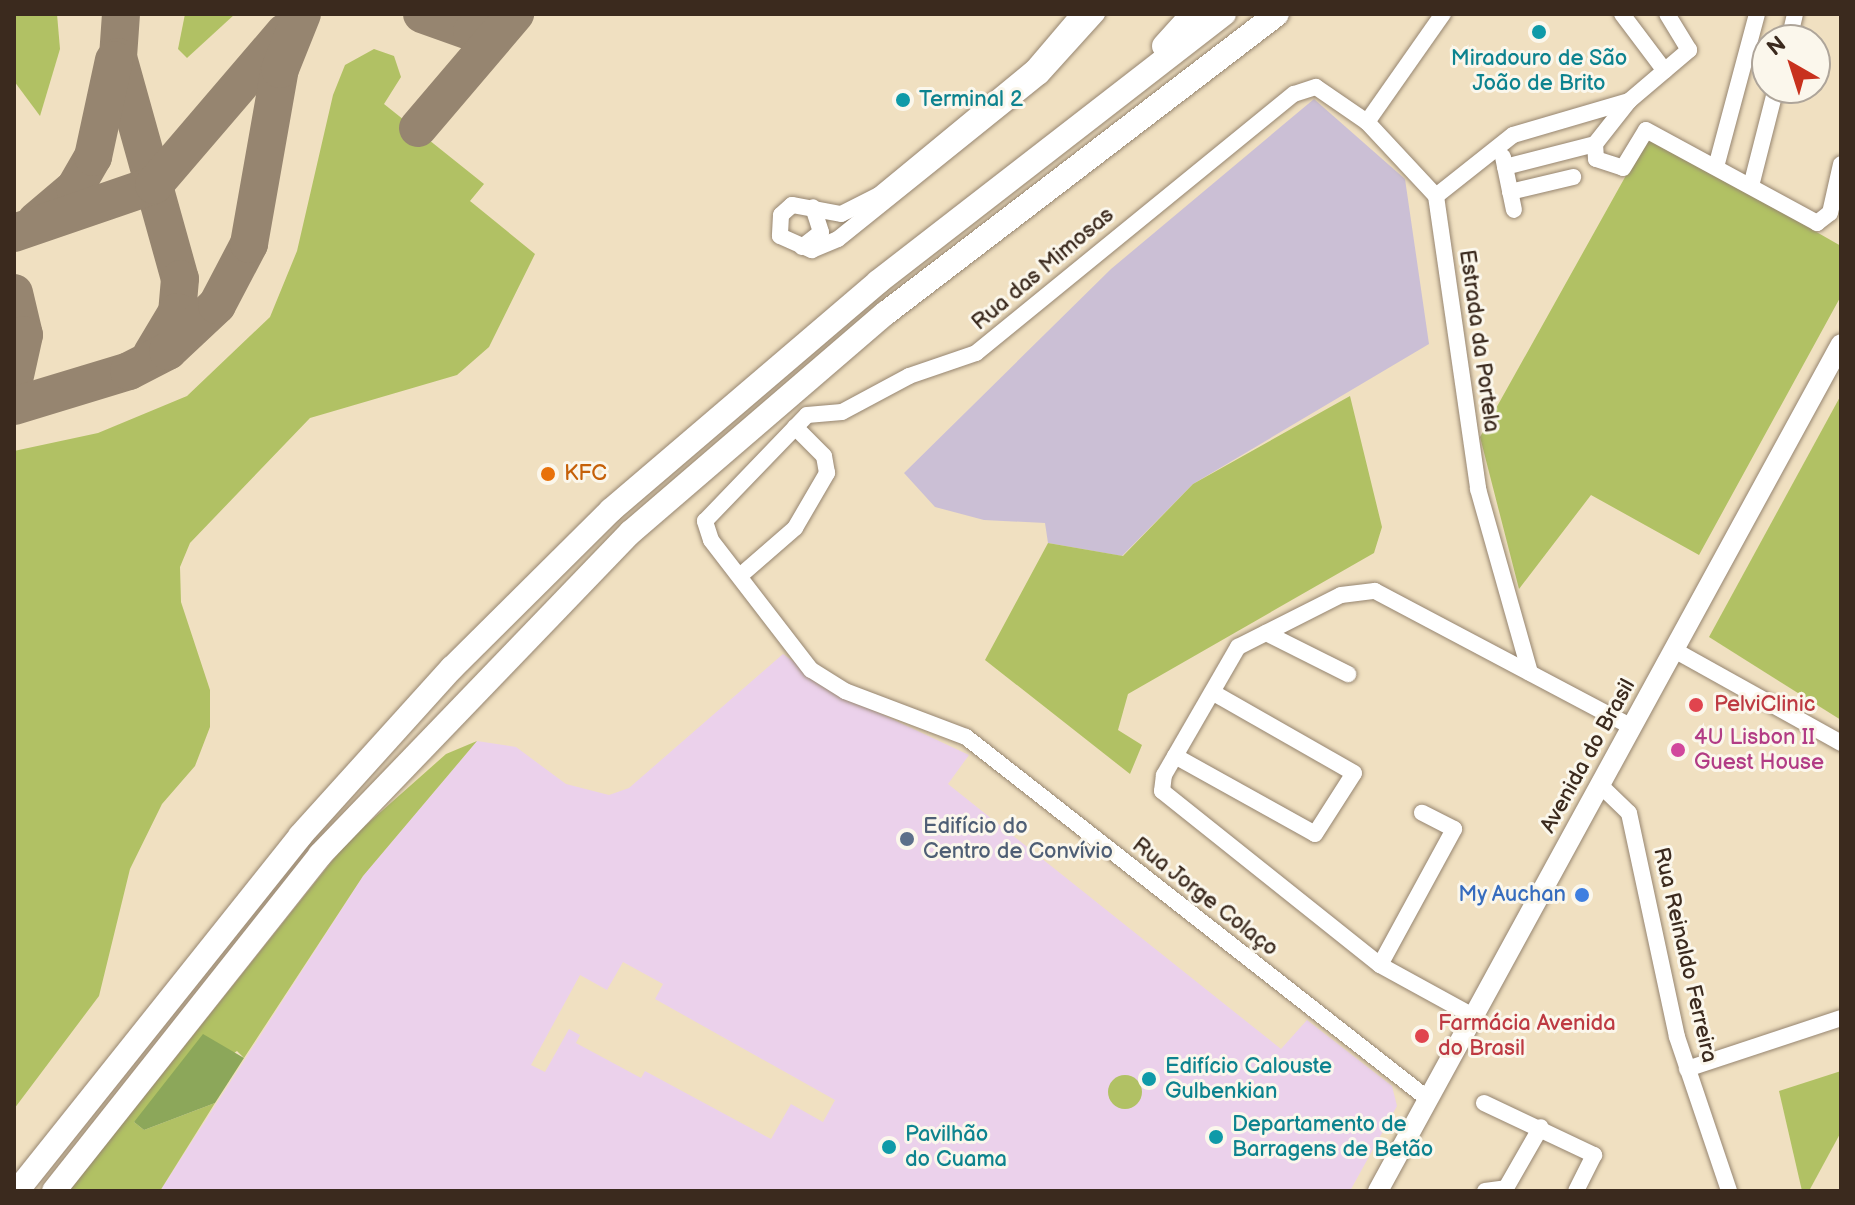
<!DOCTYPE html>
<meta charset="utf-8">
<style>
body{margin:0}
#map{position:relative;width:1855px;height:1205px;overflow:hidden;background:#f0e0c1;font-family:"Balsamiq Sans",sans-serif}
div>[style]{position:absolute}
[style*='--x']{left:calc(var(--x)*1px);top:calc(var(--y)*1px);width:calc(var(--w)*1px);rotate:calc(var(--a)*1deg)}
.built>*{inset:0;background:#ebd1eb}
.industrial>*{inset:0;background:#cbbfd5}
.green>*{inset:0;background:#b1c164}
.round{border-radius:50%}
.forest>*{inset:0;background:#8ca75a}
.taxiway>*{height:38px;margin:-19px;padding:0 19px;transform-origin:19px;border-radius:19px;background:#968570}
.roads{filter:drop-shadow(0 0 2px #968570) drop-shadow(0 0 2px #968570)}
.minor>*{height:16px;margin:-8px;padding:0 8px;transform-origin:8px;border-radius:8px;background:#fff}
.major>*{height:20px;margin:-10px;padding:0 10px;transform-origin:10px;border-radius:10px;background:#fff}
.highway>*{height:24px;margin:-12px;padding:0 12px;transform-origin:12px;border-radius:12px;background:#fff}
.dots>*{width:22px;height:22px;translate:-50% -50%;box-sizing:border-box;border:4px solid #fbf7ec;border-radius:50%}
span{translate:-50% -50%;white-space:nowrap;text-align:center;line-height:1.15;-webkit-text-stroke:6px #fbf7ec;paint-order:stroke}
.culture-label{font-size:22px;color:#0d838f}
.left{translate:0 -50%;text-align:left}
.street-label{font-size:22px;color:#3b2a1e}
.food-label{font-size:22px;color:#c56008}
.health-label{font-size:22px;color:#be3a42}
.hotel-label{font-size:22px;color:#b23c85}
.service-label{font-size:22px;color:#4e5e75}
.shop-label{font-size:22px;color:#366cbe}
.right{translate:-100% -50%;text-align:right}
.frame{position:absolute;inset:0;border:16px solid #3b2a1e;pointer-events:none}
.north{position:absolute;left:1751px;top:24px;width:80px;height:80px;box-sizing:border-box;background:#fbf7ec;border:2px solid #aea59a;border-radius:50%;rotate:321deg;font-size:22px;font-weight:700;line-height:32px;text-align:center;color:#3b2a1e}
.north::after{content:'';display:block;margin:auto;width:28px;height:36px;background:#c8321e;clip-path:polygon(50% 0,100% 100%,50% 72%,0 100%)}
</style>
<div id="map">
<div class="built">
<i style="clip-path:polygon(evenodd,783px 654px,843px 696px,969px 755px,948px 784px,1281px 1049px,1307px 1020px,1392px 1086px,1397px 1106px,1350px 1191px,160px 1191px,363px 876px,477px 741px,516px 747px,566px 784px,609px 795px,629px 788px,783px 654px,623px 962px,663px 984px,655px 999px,835px 1100px,823px 1122px,791px 1104px,771px 1139px,645px 1071px,641px 1078px,576px 1043px,580px 1035px,569px 1029px,545px 1072px,531px 1065px,580px 975px,607px 990px,623px 962px)"></i>
</div>
<div class="industrial">
<i style="clip-path:polygon(1314px 99px,1405px 179px,1429px 344px,1193px 484px,1122px 556px,1048px 543px,1045px 523px,984px 520px,935px 507px,904px 473px,1111px 269px)"></i>
</div>
<div class="green">
<i style="clip-path:polygon(14px 14px,57px 14px,60px 49px,40px 116px,14px 81px)"></i>
<i style="clip-path:polygon(185px 14px,235px 14px,187px 58px,178px 49px)"></i>
<i style="clip-path:polygon(374px 49px,394px 56px,401px 77px,384px 104px,484px 184px,470px 201px,535px 254px,489px 347px,457px 375px,310px 418px,190px 543px,180px 567px,181px 602px,210px 690px,210px 727px,195px 766px,162px 804px,130px 869px,99px 996px,14px 1109px,14px 451px,98px 433px,187px 396px,270px 317px,297px 251px,333px 95px,345px 65px)"></i>
<i style="clip-path:polygon(1648px 136px,1841px 246px,1841px 296px,1699px 555px,1591px 495px,1519px 589px,1480px 437px)"></i>
<i style="clip-path:polygon(1841px 395px,1841px 720px,1709px 637px)"></i>
<i style="clip-path:polygon(1350px 396px,1382px 527px,1374px 553px,1128px 694px,1118px 730px,1142px 745px,1130px 774px,985px 660px,1048px 543px,1123px 556px,1193px 484px)"></i>
<i style="clip-path:polygon(477px 741px,363px 876px,244px 1058px,237px 1051px,134px 1122px,144px 1130px,215px 1103px,160px 1191px,69px 1191px,348px 841px,446px 754px)"></i>
<i style="clip-path:polygon(1841px 1071px,1841px 1132px,1809px 1191px,1802px 1191px,1779px 1091px)"></i>
<i class="round" style="left:1108px;top:1075px;width:34px;height:34px"></i>
</div>
<div class="forest">
<i style="clip-path:polygon(203px 1034px,244px 1058px,215px 1103px,144px 1130px,134px 1122px)"></i>
</div>
<div class="taxiway">
<i style="--x:121;--y:14;--w:43;--a:94"></i>
<i style="--x:118;--y:57;--w:230;--a:74.4"></i>
<i style="--x:180;--y:279;--w:33;--a:95"></i>
<i style="--x:177;--y:312;--w:49;--a:120.8"></i>
<i style="--x:422;--y:14;--w:53;--a:19.8"></i>
<i style="--x:472;--y:32;--w:43;--a:-21.8"></i>
<i style="--x:418;--y:128;--w:150;--a:-49.6"></i>
<i style="--x:36;--y:221;--w:51;--a:-40.2"></i>
<i style="--x:75;--y:188;--w:36;--a:-60"></i>
<i style="--x:93;--y:157;--w:99;--a:-77.8"></i>
<i style="--x:14;--y:233;--w:148;--a:-18.9"></i>
<i style="--x:154;--y:185;--w:201;--a:-49.4"></i>
<i style="--x:14;--y:293;--w:43;--a:76.6"></i>
<i style="--x:24;--y:335;--w:46;--a:102.5"></i>
<i style="--x:14;--y:406;--w:120;--a:-16.9"></i>
<i style="--x:129;--y:371;--w:44;--a:-27.1"></i>
<i style="--x:168;--y:351;--w:67;--a:-43.2"></i>
<i style="--x:217;--y:305;--w:69;--a:-62.3"></i>
<i style="--x:249;--y:244;--w:178;--a:-80"></i>
<i style="--x:280;--y:69;--w:59;--a:-68.2"></i>
</div>
<div class="roads">
<div class="minor">
<i style="--x:1079;--y:14;--w:71;--a:130.4"></i>
<i style="--x:1033;--y:68;--w:200;--a:140.5"></i>
<i style="--x:879;--y:195;--w:42;--a:153.4"></i>
<i style="--x:841;--y:214;--w:50;--a:-169.6"></i>
<i style="--x:792;--y:205;--w:15;--a:138"></i>
<i style="--x:781;--y:215;--w:21;--a:93"></i>
<i style="--x:780;--y:236;--w:35;--a:24"></i>
<i style="--x:812;--y:250;--w:28;--a:-23"></i>
<i style="--x:838;--y:239;--w:260;--a:-38.8"></i>
<i style="--x:1041;--y:76;--w:84;--a:-47.9"></i>
<i style="--x:1622;--y:14;--w:71;--a:53"></i>
<i style="--x:1789;--y:40;--w:27;--a:-77"></i>
<i style="--x:1367;--y:122;--w:132;--a:-54.9"></i>
<i style="--x:1595;--y:144;--w:15;--a:86"></i>
<i style="--x:1596;--y:159;--w:28;--a:18"></i>
<i style="--x:1623;--y:168;--w:44;--a:-58.8"></i>
<i style="--x:1646;--y:130;--w:195;--a:28.5"></i>
<i style="--x:1817;--y:223;--w:16;--a:-38"></i>
<i style="--x:1830;--y:213;--w:50;--a:-77.3"></i>
<i style="--x:1503;--y:157;--w:54;--a:78.3"></i>
<i style="--x:1505;--y:167;--w:93;--a:-14.3"></i>
<i style="--x:1595;--y:144;--w:55;--a:-51.7"></i>
<i style="--x:1716;--y:167;--w:158;--a:-75"></i>
<i style="--x:1751;--y:186;--w:101;--a:-75.7"></i>
<i style="--x:1510;--y:192;--w:65;--a:-13.4"></i>
<i style="--x:1436;--y:196;--w:98;--a:-38.4"></i>
<i style="--x:1513;--y:135;--w:121;--a:-16.3"></i>
<i style="--x:1629;--y:101;--w:79;--a:-40.4"></i>
<i style="--x:1689;--y:50;--w:42;--a:-121.4"></i>
<i style="--x:802;--y:247;--w:24;--a:-38"></i>
<i style="--x:821;--y:232;--w:26;--a:-108"></i>
<i style="--x:741;--y:575;--w:72;--a:-41"></i>
<i style="--x:795;--y:528;--w:64;--a:-59.8"></i>
<i style="--x:827;--y:473;--w:17;--a:-100"></i>
<i style="--x:824;--y:456;--w:41;--a:-135"></i>
<i style="--x:1266;--y:633;--w:92;--a:26.6"></i>
<i style="--x:1674;--y:650;--w:191;--a:29.1"></i>
<i style="--x:1175;--y:756;--w:160;--a:29.1"></i>
<i style="--x:1315;--y:834;--w:72;--a:-57.4"></i>
<i style="--x:1354;--y:773;--w:163;--a:-150.3"></i>
<i style="--x:1600;--y:785;--w:40;--a:44"></i>
<i style="--x:1629;--y:813;--w:229;--a:77.9"></i>
<i style="--x:1677;--y:1037;--w:163;--a:71.3"></i>
<i style="--x:1380;--y:965;--w:155;--a:-61.4"></i>
<i style="--x:1454;--y:829;--w:36;--a:-153"></i>
<i style="--x:1473;--y:1016;--w:106;--a:-151.3"></i>
<i style="--x:1380;--y:965;--w:279;--a:-141.4"></i>
<i style="--x:1162;--y:791;--w:16;--a:-83"></i>
<i style="--x:1164;--y:775;--w:148;--a:-60"></i>
<i style="--x:1238;--y:647;--w:115;--a:-26.8"></i>
<i style="--x:1341;--y:595;--w:34;--a:-7"></i>
<i style="--x:1375;--y:591;--w:291;--a:27.9"></i>
<i style="--x:1687;--y:1069;--w:162;--a:-18.3"></i>
<i style="--x:1428;--y:1099;--w:587;--a:-141.92"></i>
<i style="--x:966;--y:737;--w:129;--a:-159.2"></i>
<i style="--x:845;--y:691;--w:40;--a:-148"></i>
<i style="--x:811;--y:670;--w:164;--a:-127.6"></i>
<i style="--x:711;--y:540;--w:20;--a:-108"></i>
<i style="--x:705;--y:521;--w:147;--a:-46.1"></i>
<i style="--x:807;--y:415;--w:35;--a:-5"></i>
<i style="--x:842;--y:412;--w:76;--a:-28.2"></i>
<i style="--x:909;--y:376;--w:71;--a:-18.9"></i>
<i style="--x:976;--y:353;--w:410;--a:-39.2"></i>
<i style="--x:1294;--y:94;--w:23;--a:-18"></i>
<i style="--x:1316;--y:87;--w:62;--a:34.5"></i>
<i style="--x:1367;--y:122;--w:101;--a:47"></i>
<i style="--x:1436;--y:196;--w:296;--a:81.8"></i>
<i style="--x:1478;--y:489;--w:191;--a:74.2"></i>
<i style="--x:1484;--y:1103;--w:122;--a:25.3"></i>
<i style="--x:1594;--y:1155;--w:40;--a:116.6"></i>
<i style="--x:1485;--y:1191;--w:21;--a:-8"></i>
<i style="--x:1506;--y:1188;--w:70;--a:-60.2"></i>
</div>
<div class="major">
<i style="--x:1378;--y:1191;--w:965;--a:-61.34"></i>
</div>
<div class="highway">
<i style="--x:1164;--y:46;--w:43;--a:-47.8"></i>
<i style="--x:17;--y:1191;--w:454;--a:-51.4"></i>
<i style="--x:300;--y:836;--w:227;--a:-47.9"></i>
<i style="--x:452;--y:668;--w:224;--a:-44.8"></i>
<i style="--x:611;--y:510;--w:351;--a:-40.5"></i>
<i style="--x:878;--y:282;--w:438;--a:-37.8"></i>
<i style="--x:54;--y:1191;--w:429;--a:-51.6"></i>
<i style="--x:320;--y:855;--w:448;--a:-46.1"></i>
<i style="--x:631;--y:532;--w:336;--a:-40.7"></i>
<i style="--x:886;--y:313;--w:492;--a:-37.4"></i>
</div>
</div>
<div class="dots">
<i style="left:1539px;top:32px;background:#0f9aa8"></i>
<i style="left:903px;top:100px;background:#0f9aa8"></i>
<i style="left:548px;top:474px;background:#e8710a"></i>
<i style="left:1696px;top:705px;background:#e0444e"></i>
<i style="left:1678px;top:750px;background:#d1479c"></i>
<i style="left:907px;top:839px;background:#5c6f8a"></i>
<i style="left:1582px;top:895px;background:#3f7fe0"></i>
<i style="left:1422px;top:1036px;background:#e0444e"></i>
<i style="left:1149px;top:1079px;background:#0f9aa8"></i>
<i style="left:1216px;top:1137px;background:#0f9aa8"></i>
<i style="left:889px;top:1147px;background:#0f9aa8"></i>
</div>
<div class="culture-label">
<span style="left:1539px;top:71px">Miradouro de São<br>João de Brito</span>
<span class="left" style="left:919px;top:100px">Terminal 2</span>
<span class="left" style="left:1165px;top:1079px">Edifício Calouste<br>Gulbenkian</span>
<span class="left" style="left:1232px;top:1137px">Departamento de<br>Barragens de Betão</span>
<span class="left" style="left:905px;top:1147px">Pavilhão<br>do Cuama</span>
</div>
<div class="street-label">
<span style="left:1043px;top:269px;rotate:-40deg">Rua das Mimosas</span>
<span style="left:1479px;top:341px;rotate:82deg">Estrada da Portela</span>
<span style="left:1588px;top:756px;rotate:-61deg">Avenida do Brasil</span>
<span style="left:1205px;top:897px;rotate:38deg">Rua Jorge Colaço</span>
<span style="left:1685px;top:955px;rotate:77deg">Rua Reinaldo Ferreira</span>
</div>
<div class="food-label">
<span class="left" style="left:564px;top:474px">KFC</span>
</div>
<div class="health-label">
<span class="left" style="left:1714px;top:705px">PelviClinic</span>
<span class="left" style="left:1438px;top:1036px">Farmácia Avenida<br>do Brasil</span>
</div>
<div class="hotel-label">
<span class="left" style="left:1694px;top:750px">4U Lisbon II<br>Guest House</span>
</div>
<div class="service-label">
<span class="left" style="left:923px;top:839px">Edifício do<br>Centro de Convívio</span>
</div>
<div class="shop-label">
<span class="right" style="left:1566px;top:895px">My Auchan</span>
</div>
<div class="frame"></div>
<div class="north">N</div>
</div>
